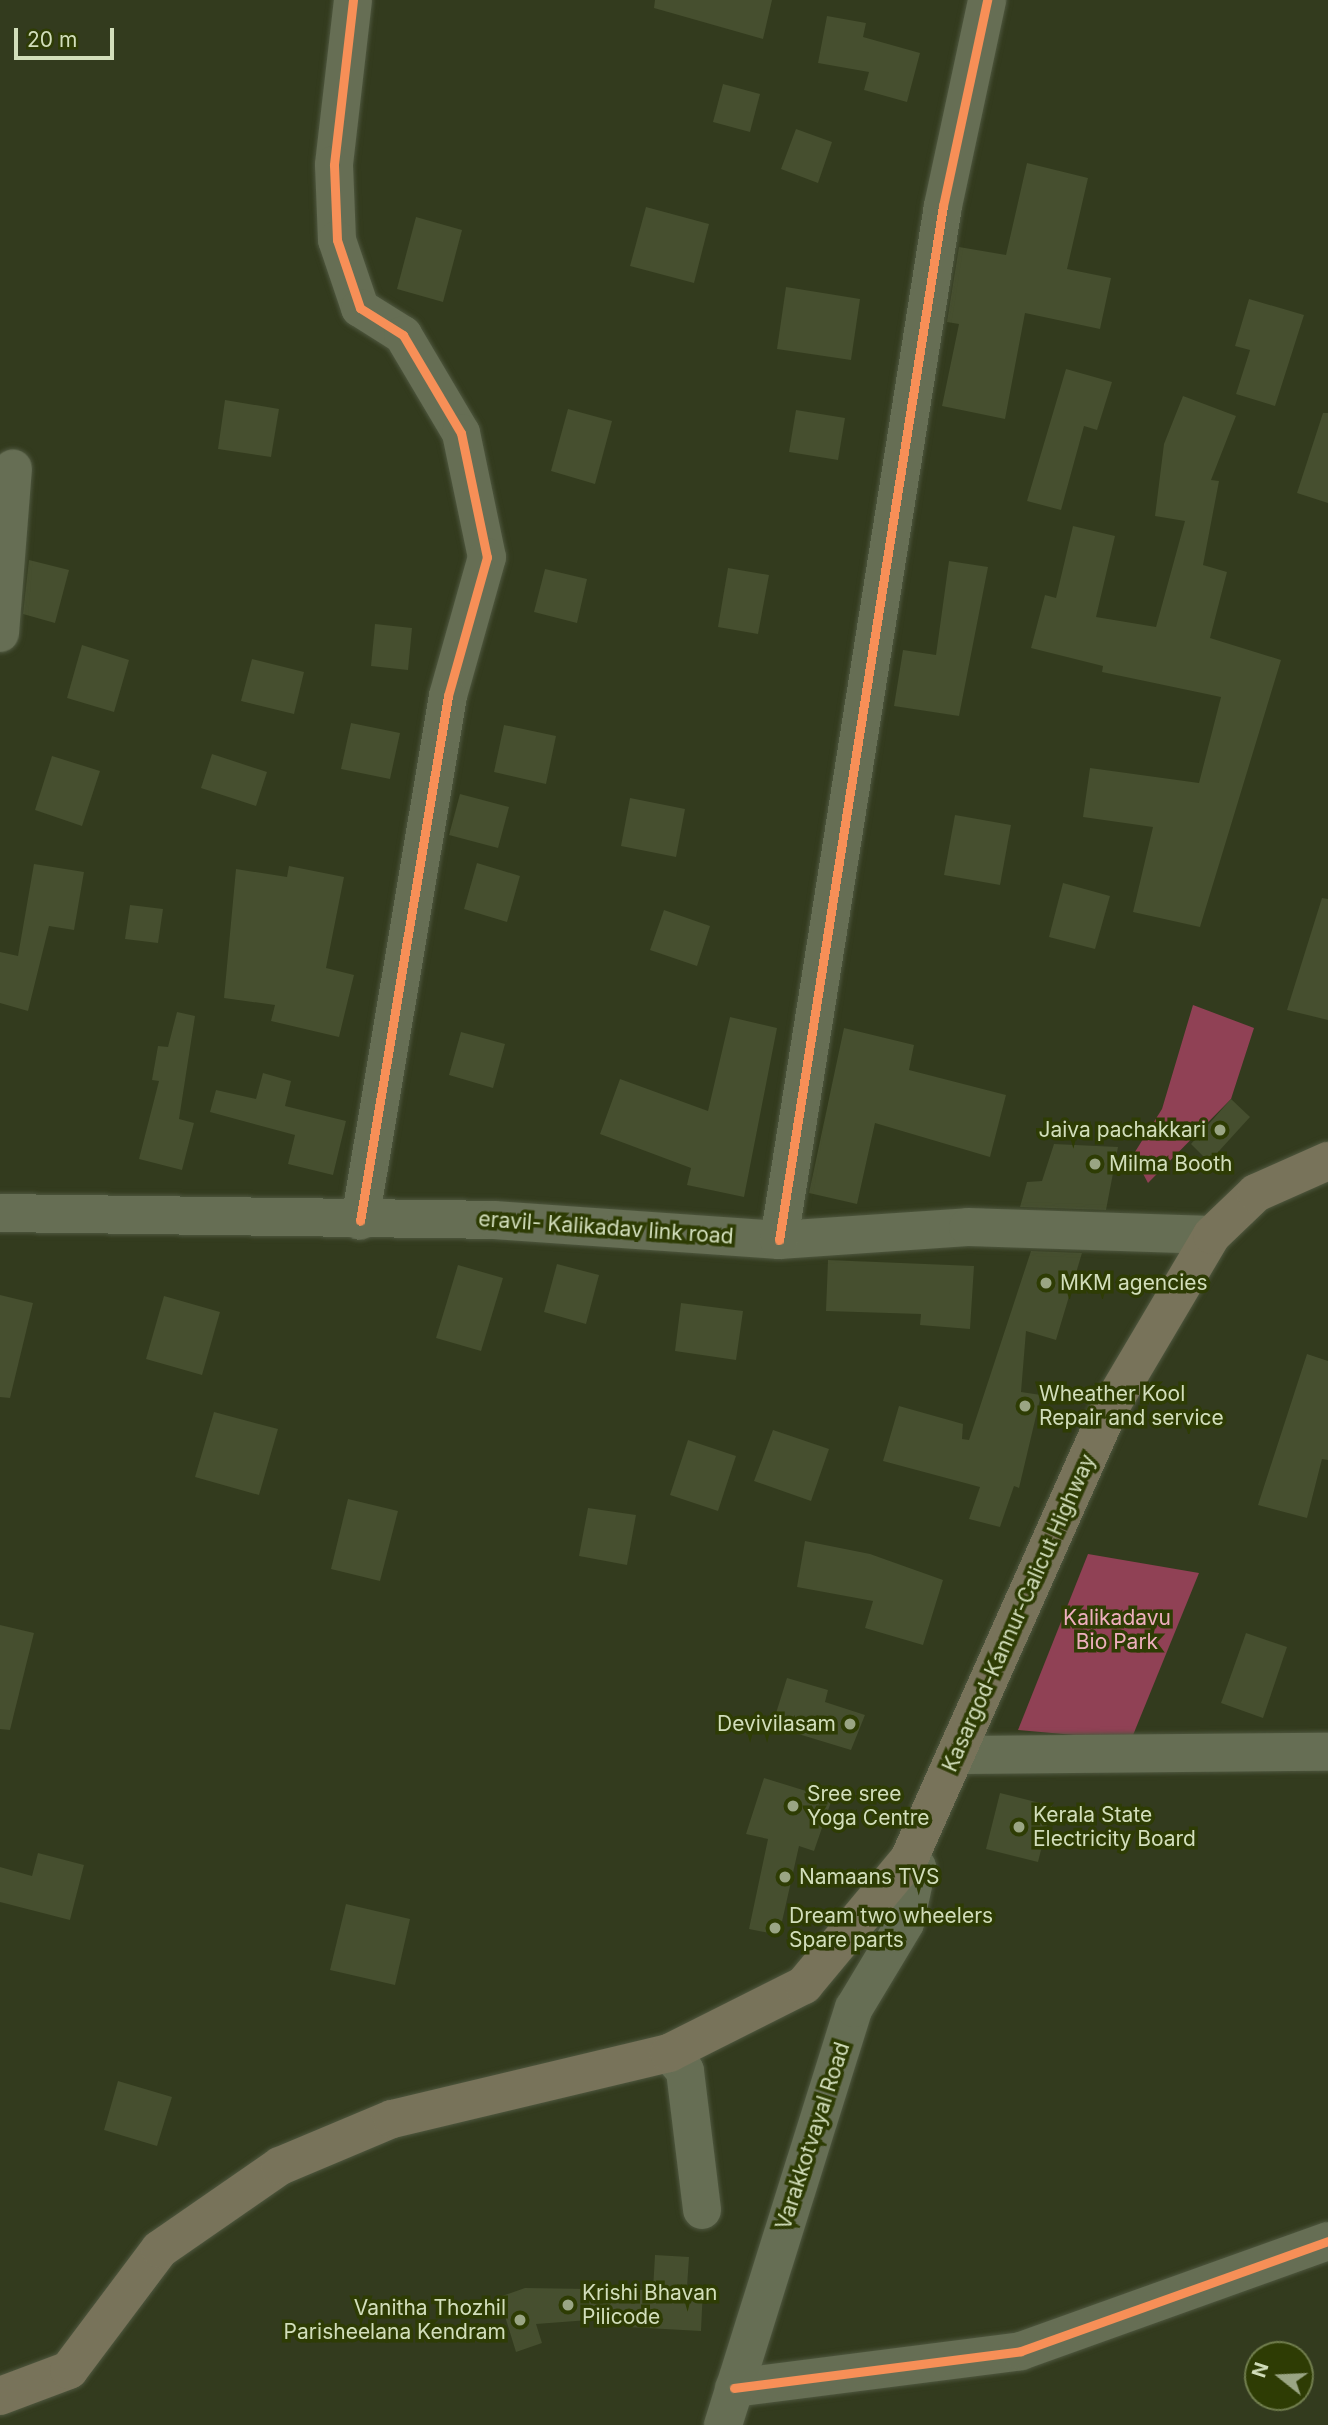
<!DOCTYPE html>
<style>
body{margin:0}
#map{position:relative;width:1328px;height:2425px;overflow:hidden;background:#333b1e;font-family:Inter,sans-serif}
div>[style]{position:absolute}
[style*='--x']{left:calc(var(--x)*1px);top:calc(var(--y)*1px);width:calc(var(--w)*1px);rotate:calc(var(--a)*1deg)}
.green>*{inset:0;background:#904155}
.building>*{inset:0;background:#464f2f}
.roads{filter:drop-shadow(0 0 2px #4f573f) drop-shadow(0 0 2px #4f573f)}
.street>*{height:38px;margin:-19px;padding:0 19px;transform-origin:19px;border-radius:19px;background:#666e54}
.highway>*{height:38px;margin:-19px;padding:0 19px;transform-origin:19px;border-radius:19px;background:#78735a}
.cycleway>*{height:9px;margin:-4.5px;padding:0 4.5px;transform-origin:4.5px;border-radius:4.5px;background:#f78f57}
.dots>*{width:19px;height:19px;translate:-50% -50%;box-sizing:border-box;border:4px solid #2e3c04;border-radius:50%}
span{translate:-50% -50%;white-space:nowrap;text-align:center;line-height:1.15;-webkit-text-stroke:7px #2e3c04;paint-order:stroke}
.poi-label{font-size:21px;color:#d2debb}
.right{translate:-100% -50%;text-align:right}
.left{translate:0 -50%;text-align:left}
.street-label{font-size:21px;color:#d2debb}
.park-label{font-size:21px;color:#eeafbe}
.north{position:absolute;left:1244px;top:2341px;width:70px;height:70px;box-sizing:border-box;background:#2e3c04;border:2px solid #707d4d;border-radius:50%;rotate:288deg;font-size:19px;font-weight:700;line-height:28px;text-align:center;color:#d2debb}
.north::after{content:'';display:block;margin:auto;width:24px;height:32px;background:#9aa584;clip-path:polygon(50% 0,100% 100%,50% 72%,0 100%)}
.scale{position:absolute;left:14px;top:28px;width:100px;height:32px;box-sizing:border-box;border:4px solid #d2debb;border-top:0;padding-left:9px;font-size:21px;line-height:24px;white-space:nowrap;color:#d2debb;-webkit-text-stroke:5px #2e3c04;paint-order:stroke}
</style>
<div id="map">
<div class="green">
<i style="clip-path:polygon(1193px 1005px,1254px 1028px,1231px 1099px,1148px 1183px,1133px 1155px,1162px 1109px)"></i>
<i style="clip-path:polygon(1088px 1554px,1199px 1573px,1131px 1740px,1018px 1730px)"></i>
</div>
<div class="building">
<i style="clip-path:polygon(655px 0,772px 0,763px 39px,654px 8px)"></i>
<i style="clip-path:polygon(827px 16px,866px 23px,863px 37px,920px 53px,907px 102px,864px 90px,869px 72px,818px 63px)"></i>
<i style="clip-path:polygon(723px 84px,760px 94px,750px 132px,713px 122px)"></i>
<i style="clip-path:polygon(796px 129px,832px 142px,818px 183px,781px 169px)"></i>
<i style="clip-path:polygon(1027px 163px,1088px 178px,1067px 269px,1111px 278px,1100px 329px,1025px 313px,1005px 419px,942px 406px,959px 324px,947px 322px,959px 247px,1006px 255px)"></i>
<i style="clip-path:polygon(646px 207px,709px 224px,694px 283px,630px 266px)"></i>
<i style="clip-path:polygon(416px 217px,462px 230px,443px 302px,397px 289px)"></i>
<i style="clip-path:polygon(786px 287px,860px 299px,851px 360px,777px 349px)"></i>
<i style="clip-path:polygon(1249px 299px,1304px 315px,1275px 406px,1236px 394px,1250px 350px,1235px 346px)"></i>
<i style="clip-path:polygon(1066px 369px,1112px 382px,1097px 430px,1084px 426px,1061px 510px,1027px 501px)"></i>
<i style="clip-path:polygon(1183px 396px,1236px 416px,1211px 480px,1219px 481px,1203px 565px,1227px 572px,1210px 638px,1281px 660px,1200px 927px,1133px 912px,1153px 827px,1083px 817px,1090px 768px,1199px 783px,1221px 697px,1102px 672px,1103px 666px,1031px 648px,1045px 595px,1056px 598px,1073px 526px,1115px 536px,1096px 617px,1156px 627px,1185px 521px,1155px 516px,1164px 444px)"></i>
<i style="clip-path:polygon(225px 400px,279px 409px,271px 457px,218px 449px)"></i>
<i style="clip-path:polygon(568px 409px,612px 421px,595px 484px,551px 471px)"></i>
<i style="clip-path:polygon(796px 410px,845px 418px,838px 460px,789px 452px)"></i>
<i style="clip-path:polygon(1323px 413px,1328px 413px,1328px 503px,1297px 493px)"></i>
<i style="clip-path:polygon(29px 560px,69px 570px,55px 623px,23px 614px)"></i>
<i style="clip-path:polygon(949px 561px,988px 567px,959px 716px,894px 706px,903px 650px,936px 655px)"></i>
<i style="clip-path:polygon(728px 568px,769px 575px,758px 634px,718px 627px)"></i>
<i style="clip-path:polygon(545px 569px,587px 579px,577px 623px,534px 612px)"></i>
<i style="clip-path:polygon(375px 624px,412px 628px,408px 670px,371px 666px)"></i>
<i style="clip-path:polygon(82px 645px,129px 660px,114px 712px,67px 698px)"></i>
<i style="clip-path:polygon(252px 659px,304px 672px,294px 714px,241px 701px)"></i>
<i style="clip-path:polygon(351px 723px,400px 733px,390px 779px,341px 769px)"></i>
<i style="clip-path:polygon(504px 725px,556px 736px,546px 784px,494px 772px)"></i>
<i style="clip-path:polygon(212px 754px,267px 772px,256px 806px,201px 788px)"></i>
<i style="clip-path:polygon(52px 756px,100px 771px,82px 826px,35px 810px)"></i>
<i style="clip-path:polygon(460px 794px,509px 807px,498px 848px,449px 835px)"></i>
<i style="clip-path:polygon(630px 798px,685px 809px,676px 857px,621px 846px)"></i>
<i style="clip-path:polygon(955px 815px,1011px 825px,1000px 885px,944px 875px)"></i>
<i style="clip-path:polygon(477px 863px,520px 876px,507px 922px,464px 909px)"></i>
<i style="clip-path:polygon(34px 864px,84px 872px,74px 930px,49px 926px,28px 1011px,0 1003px,0 952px,18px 956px)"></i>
<i style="clip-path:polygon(289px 866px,344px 877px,326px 968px,354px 975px,339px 1037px,271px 1021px,275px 1005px,224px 998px,236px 869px,287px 877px)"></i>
<i style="clip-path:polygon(1063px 883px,1110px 896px,1095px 949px,1049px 937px)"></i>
<i style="clip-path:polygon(1322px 898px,1328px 899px,1328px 1020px,1287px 1010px)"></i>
<i style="clip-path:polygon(130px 905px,163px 909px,158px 943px,125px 939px)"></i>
<i style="clip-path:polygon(664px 910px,710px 926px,697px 966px,650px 950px)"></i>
<i style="clip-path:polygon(177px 1012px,195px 1016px,179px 1119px,194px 1123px,182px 1170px,139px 1159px,159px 1081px,152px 1080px,158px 1046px,168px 1047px)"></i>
<i style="clip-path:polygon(730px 1017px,777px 1028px,744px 1197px,687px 1185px,691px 1168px,600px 1134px,620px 1079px,708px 1111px)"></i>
<i style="clip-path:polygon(844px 1028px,914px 1045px,909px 1070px,1006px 1095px,990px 1157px,875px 1123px,857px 1204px,809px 1193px)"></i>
<i style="clip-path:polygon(461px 1032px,505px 1044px,493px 1088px,449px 1075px)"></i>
<i style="clip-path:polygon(263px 1073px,291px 1081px,285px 1106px,346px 1121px,333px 1175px,288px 1164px,295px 1135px,210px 1112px,216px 1090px,256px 1099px)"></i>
<i style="clip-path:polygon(1231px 1099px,1250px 1117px,1209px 1162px,1191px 1144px)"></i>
<i style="clip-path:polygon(1054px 1144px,1118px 1147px,1106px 1210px,1020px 1207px,1027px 1182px,1042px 1181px)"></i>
<i style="clip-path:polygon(1031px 1251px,1082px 1253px,1056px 1340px,1026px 1331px,1021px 1392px,1041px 1395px,1019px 1488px,1014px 1486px,1000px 1527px,969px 1519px,980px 1487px,883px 1461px,899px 1406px,963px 1424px,962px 1439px,969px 1440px)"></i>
<i style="clip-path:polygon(828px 1260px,974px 1266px,970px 1329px,920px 1325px,921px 1314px,826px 1311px)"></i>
<i style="clip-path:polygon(557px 1264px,599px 1275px,586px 1324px,544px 1312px)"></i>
<i style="clip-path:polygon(458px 1265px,503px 1278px,481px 1351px,436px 1338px)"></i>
<i style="clip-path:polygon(0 1295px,33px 1303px,10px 1398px,0 1397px)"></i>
<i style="clip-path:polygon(164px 1296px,220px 1312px,202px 1375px,146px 1359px)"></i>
<i style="clip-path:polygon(681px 1303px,743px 1311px,736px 1360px,675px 1351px)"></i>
<i style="clip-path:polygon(1307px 1354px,1328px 1361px,1328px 1460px,1322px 1459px,1307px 1518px,1258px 1505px)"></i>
<i style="clip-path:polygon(214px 1412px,278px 1429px,259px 1495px,195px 1477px)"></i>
<i style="clip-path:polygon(773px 1430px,829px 1449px,811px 1501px,754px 1481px)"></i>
<i style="clip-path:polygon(688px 1440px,736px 1456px,718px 1511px,670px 1495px)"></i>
<i style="clip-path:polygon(348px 1499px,398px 1511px,380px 1581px,331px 1569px)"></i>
<i style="clip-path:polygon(588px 1508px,636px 1515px,627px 1565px,579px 1556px)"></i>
<i style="clip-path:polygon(805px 1541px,870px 1554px,943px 1580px,923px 1645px,865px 1628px,873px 1601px,797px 1587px)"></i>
<i style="clip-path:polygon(0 1625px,34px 1633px,10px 1730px,0 1729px)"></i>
<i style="clip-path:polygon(1246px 1633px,1287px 1647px,1263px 1718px,1221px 1703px)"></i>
<i style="clip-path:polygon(787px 1678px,828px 1690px,825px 1702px,865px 1715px,851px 1750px,772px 1726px)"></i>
<i style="clip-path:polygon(764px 1778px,832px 1799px,814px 1851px,799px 1846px,779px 1935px,749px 1929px,768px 1839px,746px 1834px)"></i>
<i style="clip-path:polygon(1000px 1793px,1052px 1806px,1038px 1862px,986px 1849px)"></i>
<i style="clip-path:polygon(38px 1853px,84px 1865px,70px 1920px,0 1902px,0 1867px,32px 1876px)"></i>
<i style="clip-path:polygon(346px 1904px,410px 1919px,395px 1985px,330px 1970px)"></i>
<i style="clip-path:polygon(118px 2081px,172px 2097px,157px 2146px,104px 2130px)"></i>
<i style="clip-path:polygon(655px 2255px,689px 2257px,687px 2287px,703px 2287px,701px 2331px,628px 2327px,629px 2317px,536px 2324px,542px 2343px,516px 2352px,499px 2297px,525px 2288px,653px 2290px)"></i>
</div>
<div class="roads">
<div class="street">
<i style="--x:353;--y:0;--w:166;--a:96.6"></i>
<i style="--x:334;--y:165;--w:75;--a:87.7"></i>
<i style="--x:337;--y:240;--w:72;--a:71.3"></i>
<i style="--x:360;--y:308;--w:51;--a:32.1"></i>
<i style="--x:403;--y:335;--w:114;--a:59.4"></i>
<i style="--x:461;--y:433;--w:127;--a:78.2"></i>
<i style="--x:487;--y:557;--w:144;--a:105.7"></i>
<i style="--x:448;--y:696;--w:532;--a:99.52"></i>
<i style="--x:0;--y:633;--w:165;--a:-85.5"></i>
<i style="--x:0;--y:1213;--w:494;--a:0.8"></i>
<i style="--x:494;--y:1220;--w:286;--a:4"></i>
<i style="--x:779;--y:1240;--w:189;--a:-3.9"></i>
<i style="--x:968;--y:1227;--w:244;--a:1.9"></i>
<i style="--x:779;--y:1240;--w:1047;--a:-80.99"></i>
<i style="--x:943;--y:206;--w:211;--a:-77.9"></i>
<i style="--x:956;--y:1755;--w:372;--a:-0.5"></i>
<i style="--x:669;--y:2053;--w:24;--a:48"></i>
<i style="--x:685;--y:2071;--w:140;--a:83"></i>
<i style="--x:734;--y:2388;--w:289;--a:-7.3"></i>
<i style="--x:1021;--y:2351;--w:326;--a:-19.7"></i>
<i style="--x:723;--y:2425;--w:437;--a:-72.6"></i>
<i style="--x:854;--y:2008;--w:99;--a:-59"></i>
<i style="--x:905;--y:1923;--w:57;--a:-77.9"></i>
<i style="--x:917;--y:1867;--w:11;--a:-135"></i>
</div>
<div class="highway">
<i style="--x:0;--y:2396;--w:74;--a:-20.6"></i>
<i style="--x:69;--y:2370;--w:151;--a:-53.1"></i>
<i style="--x:160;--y:2249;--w:146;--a:-34.7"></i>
<i style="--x:280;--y:2166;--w:121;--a:-22.8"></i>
<i style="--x:392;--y:2119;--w:285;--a:-13.4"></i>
<i style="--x:669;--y:2053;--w:151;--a:-26.7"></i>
<i style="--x:804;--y:1985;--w:164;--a:-50.2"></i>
<i style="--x:909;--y:1859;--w:492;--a:-66"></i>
<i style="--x:1109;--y:1409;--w:202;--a:-59.4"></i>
<i style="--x:1212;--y:1235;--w:61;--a:-43.7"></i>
<i style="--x:1256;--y:1193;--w:79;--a:-24"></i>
</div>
</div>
<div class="cycleway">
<i style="--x:353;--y:0;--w:166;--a:96.6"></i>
<i style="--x:334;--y:165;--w:75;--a:87.7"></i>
<i style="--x:337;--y:240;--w:72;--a:71.3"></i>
<i style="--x:360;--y:308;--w:51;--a:32.1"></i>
<i style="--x:403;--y:335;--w:114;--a:59.4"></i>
<i style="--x:461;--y:433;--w:127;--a:78.2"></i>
<i style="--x:487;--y:557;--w:144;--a:105.7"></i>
<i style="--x:448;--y:696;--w:532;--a:99.52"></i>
<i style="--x:779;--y:1240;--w:1047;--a:-80.99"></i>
<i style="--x:943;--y:206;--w:211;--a:-77.9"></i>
<i style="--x:734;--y:2388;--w:289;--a:-7.3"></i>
<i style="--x:1021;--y:2351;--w:326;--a:-19.7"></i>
</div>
<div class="dots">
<i style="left:1220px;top:1130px;background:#9aa584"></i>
<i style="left:1095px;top:1164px;background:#9aa584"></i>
<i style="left:1046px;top:1283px;background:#9aa584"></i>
<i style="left:1025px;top:1406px;background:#9aa584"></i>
<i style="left:850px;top:1724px;background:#9aa584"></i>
<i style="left:793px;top:1806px;background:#9aa584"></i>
<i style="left:1019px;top:1827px;background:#9aa584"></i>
<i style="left:785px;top:1877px;background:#9aa584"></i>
<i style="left:775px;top:1928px;background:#9aa584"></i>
<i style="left:568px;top:2305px;background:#9aa584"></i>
<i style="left:520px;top:2320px;background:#9aa584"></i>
</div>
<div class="poi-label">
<span class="right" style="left:1206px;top:1130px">Jaiva pachakkari</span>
<span class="left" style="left:1109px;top:1164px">Milma Booth</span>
<span class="left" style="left:1060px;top:1283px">MKM agencies</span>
<span class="left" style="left:1039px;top:1406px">Wheather Kool<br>Repair and service</span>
<span class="right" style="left:836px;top:1724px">Devivilasam</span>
<span class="left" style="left:807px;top:1806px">Sree sree<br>Yoga Centre</span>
<span class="left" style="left:1033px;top:1827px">Kerala State<br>Electricity Board</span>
<span class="left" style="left:799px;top:1877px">Namaans TVS</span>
<span class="left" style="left:789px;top:1928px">Dream two wheelers<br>Spare parts</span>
<span class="left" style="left:582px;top:2305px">Krishi Bhavan<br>Pilicode</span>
<span class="right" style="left:506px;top:2320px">Vanitha Thozhil<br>Parisheelana Kendram</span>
</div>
<div class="street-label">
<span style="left:606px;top:1228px;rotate:4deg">eravil- Kalikadav link road</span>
<span style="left:1019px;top:1613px;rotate:-66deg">Kasargod-Kannur-Calicut Highway</span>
<span style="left:813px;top:2136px;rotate:-72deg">Varakkotvayal Road</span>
</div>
<div class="park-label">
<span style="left:1117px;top:1630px">Kalikadavu<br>Bio Park</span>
</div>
<div class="north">N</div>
<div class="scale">20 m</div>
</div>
